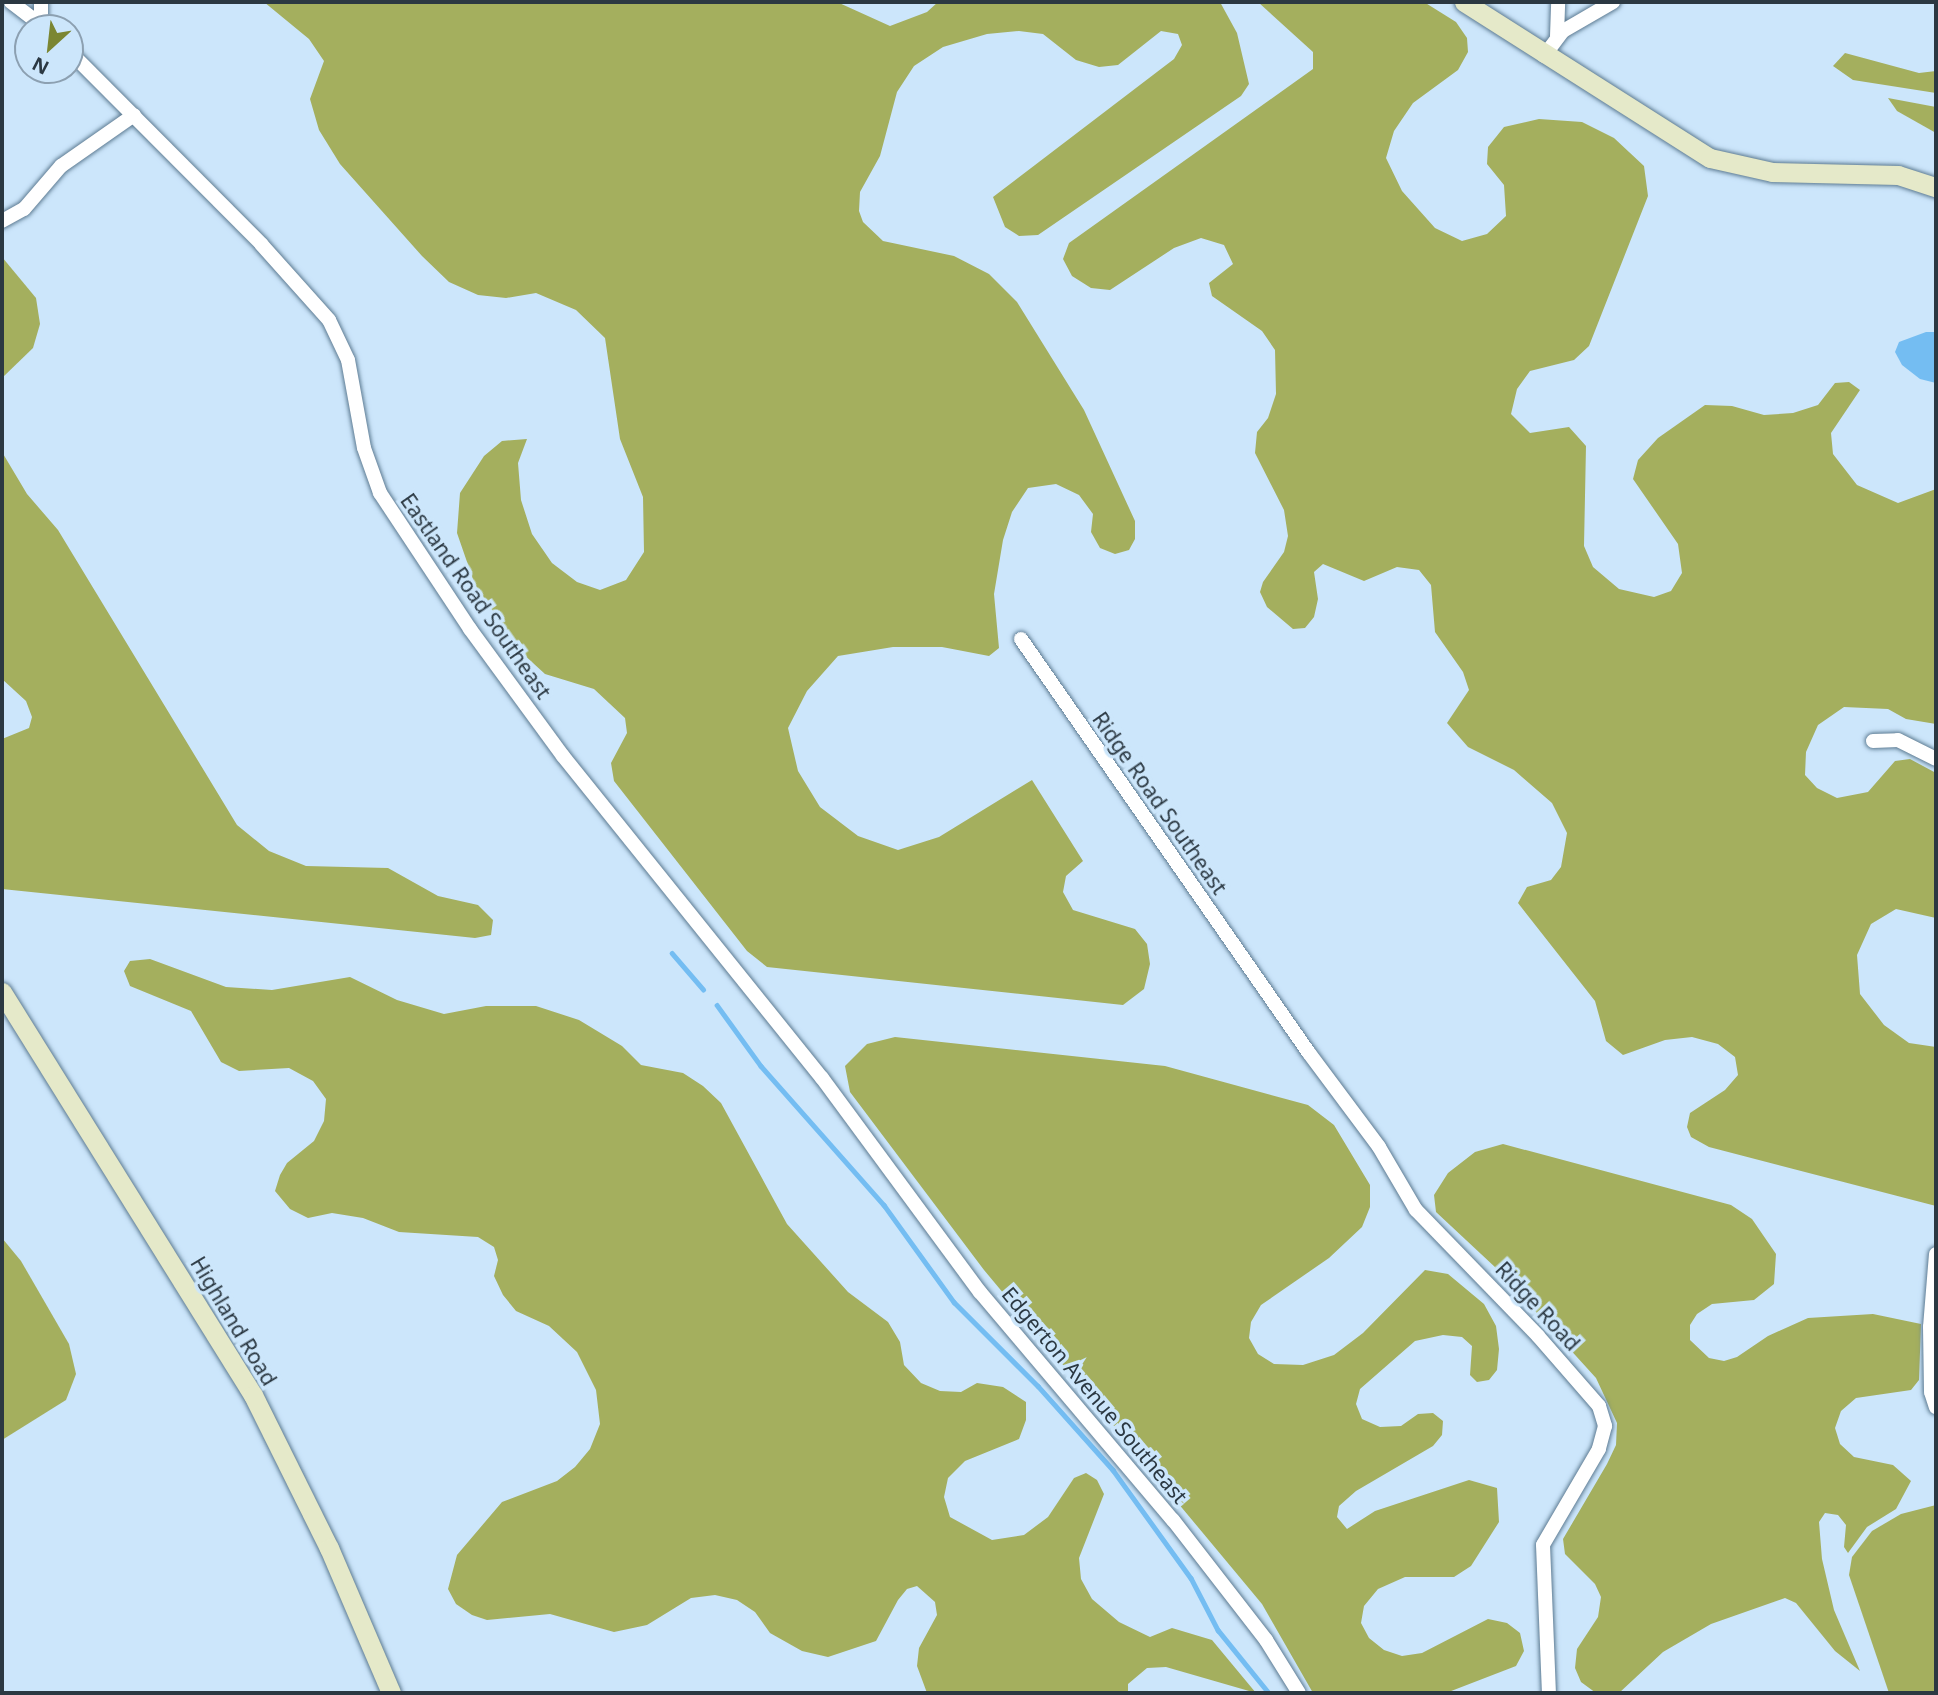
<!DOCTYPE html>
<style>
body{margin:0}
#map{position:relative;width:1938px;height:1695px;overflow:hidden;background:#cce6fb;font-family:"Noto Sans",sans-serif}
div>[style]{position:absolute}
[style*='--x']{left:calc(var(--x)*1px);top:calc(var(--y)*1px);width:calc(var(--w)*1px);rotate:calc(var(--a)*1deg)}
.forest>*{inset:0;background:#a4af5e}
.water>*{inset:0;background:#74bdf2}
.stream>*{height:4.5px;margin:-2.25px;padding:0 2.25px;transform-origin:2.25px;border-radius:2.25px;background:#74bdf2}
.roads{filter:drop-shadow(0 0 2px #5d7b92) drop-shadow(0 0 2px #5d7b92)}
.street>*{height:14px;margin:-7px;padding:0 7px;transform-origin:7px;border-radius:7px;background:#fff}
.secondary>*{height:19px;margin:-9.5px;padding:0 9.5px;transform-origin:9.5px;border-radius:9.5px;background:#e5e9c9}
span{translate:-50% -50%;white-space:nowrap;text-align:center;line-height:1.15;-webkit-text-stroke:7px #cce6fb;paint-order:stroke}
.street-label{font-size:21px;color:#2b3842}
.frame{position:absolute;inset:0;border:4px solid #2b3842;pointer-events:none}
.north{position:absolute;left:14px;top:14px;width:70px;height:70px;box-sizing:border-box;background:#cce6fb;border:2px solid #8ca0b1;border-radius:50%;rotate:207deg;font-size:19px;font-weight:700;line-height:28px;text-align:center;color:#2b3842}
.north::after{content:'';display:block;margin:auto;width:24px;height:32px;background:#7b8632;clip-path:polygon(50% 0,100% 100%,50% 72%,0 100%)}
</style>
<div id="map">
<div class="forest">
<i style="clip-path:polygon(264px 2px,837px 2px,890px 26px,927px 12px,938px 2px,1220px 2px,1237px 33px,1249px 84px,1241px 96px,1038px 235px,1019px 236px,1005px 227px,993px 197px,1174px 59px,1182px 45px,1178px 34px,1161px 31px,1118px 65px,1099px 67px,1076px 60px,1043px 34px,1019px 31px,987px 34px,943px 47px,914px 66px,897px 92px,880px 156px,860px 192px,859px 211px,863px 222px,883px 241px,954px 256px,989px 274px,1017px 302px,1084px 410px,1135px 521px,1135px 539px,1129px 550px,1115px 554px,1100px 548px,1091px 532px,1093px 514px,1079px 495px,1056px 484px,1028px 488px,1012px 512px,1003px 540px,994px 594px,999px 648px,989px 656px,942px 647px,893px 647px,838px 656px,807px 691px,788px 728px,798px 771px,820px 807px,858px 836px,898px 850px,939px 837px,1032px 780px,1083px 861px,1066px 876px,1063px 892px,1073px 910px,1135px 929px,1147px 944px,1150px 964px,1144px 989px,1123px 1005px,767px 967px,747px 951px,614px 781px,611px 763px,627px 733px,625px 718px,594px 689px,545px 674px,521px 652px,475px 585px,457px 533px,460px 493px,484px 456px,502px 441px,527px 439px,518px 463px,521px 500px,532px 534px,552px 563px,577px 582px,600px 590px,626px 580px,644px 552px,643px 497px,620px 439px,605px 338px,576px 310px,536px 293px,506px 298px,478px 295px,449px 282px,422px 256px,340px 164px,319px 130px,310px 99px,324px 61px,309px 39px)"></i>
<i style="clip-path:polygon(1258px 2px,1424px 2px,1456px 22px,1467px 38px,1468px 52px,1458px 70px,1413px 103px,1394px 131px,1386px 158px,1402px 191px,1435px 228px,1462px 241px,1487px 234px,1506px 216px,1504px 185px,1487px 164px,1488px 147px,1504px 127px,1539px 119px,1582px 122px,1614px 138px,1644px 166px,1648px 196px,1589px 346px,1574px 360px,1530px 371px,1517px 389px,1511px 414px,1530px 433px,1569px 427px,1586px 446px,1584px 546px,1593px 567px,1619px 589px,1654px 597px,1671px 591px,1682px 573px,1678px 544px,1633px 479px,1638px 460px,1658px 438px,1705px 405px,1732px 406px,1764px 415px,1793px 413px,1818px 405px,1835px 383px,1849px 382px,1860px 390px,1831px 433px,1833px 454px,1857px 485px,1898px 503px,1936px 489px,1936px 724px,1906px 719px,1888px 709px,1844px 707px,1818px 725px,1806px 752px,1805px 775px,1817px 788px,1837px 798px,1868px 792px,1895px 761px,1910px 759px,1936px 773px,1936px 918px,1896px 909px,1871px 924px,1857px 955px,1860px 994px,1884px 1025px,1909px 1043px,1936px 1047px,1936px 1206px,1709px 1147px,1691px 1137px,1687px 1127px,1690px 1113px,1725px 1090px,1738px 1075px,1735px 1057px,1718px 1044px,1692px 1037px,1665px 1040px,1623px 1055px,1606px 1041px,1595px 1001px,1518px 903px,1527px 887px,1551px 880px,1561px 867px,1567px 833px,1552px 803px,1514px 770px,1468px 747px,1447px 723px,1469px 690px,1463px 672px,1435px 632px,1431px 585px,1419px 570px,1397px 567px,1364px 581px,1323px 564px,1314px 572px,1318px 599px,1314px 617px,1305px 628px,1293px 629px,1267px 607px,1260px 592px,1263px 582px,1284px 552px,1288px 536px,1284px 510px,1255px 453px,1257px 432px,1268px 418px,1276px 394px,1275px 350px,1262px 331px,1212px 296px,1209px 283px,1233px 264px,1224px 245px,1201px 238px,1174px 248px,1110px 290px,1091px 288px,1072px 276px,1063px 259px,1069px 243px,1313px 69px,1313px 52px)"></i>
<i style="clip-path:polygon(1845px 53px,1919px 73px,1936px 71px,1936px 93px,1853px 80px,1833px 66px)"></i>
<i style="clip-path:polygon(1888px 98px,1936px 107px,1936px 133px,1897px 111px)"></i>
<i style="clip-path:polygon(2px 257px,36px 298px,40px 324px,33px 348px,2px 378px)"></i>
<i style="clip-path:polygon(2px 452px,27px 494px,58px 530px,237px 825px,269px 851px,306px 866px,388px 868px,438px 896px,478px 905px,493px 920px,491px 935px,475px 938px,2px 889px,2px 739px,29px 728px,32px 717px,26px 701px,2px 679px)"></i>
<i style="clip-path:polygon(150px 959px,226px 987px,272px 990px,350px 977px,397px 1000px,444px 1014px,486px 1006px,536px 1006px,579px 1020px,622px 1046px,641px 1065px,683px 1073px,703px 1086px,721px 1103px,787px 1224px,848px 1292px,888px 1322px,900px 1342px,904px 1365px,921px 1383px,940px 1391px,961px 1392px,977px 1383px,1003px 1387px,1026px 1402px,1026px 1420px,1019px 1439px,965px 1461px,948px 1478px,944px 1497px,950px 1517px,992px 1540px,1024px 1535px,1048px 1517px,1074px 1478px,1086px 1473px,1097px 1480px,1104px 1494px,1079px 1558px,1081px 1579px,1092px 1599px,1119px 1622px,1150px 1637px,1172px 1628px,1212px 1640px,1256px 1693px,1166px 1667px,1147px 1668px,1128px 1684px,1128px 1693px,927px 1693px,917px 1666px,919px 1648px,937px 1615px,935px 1602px,917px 1586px,907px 1589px,898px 1600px,876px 1641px,828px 1657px,802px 1651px,770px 1633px,755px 1612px,737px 1600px,715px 1595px,691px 1598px,647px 1625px,614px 1632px,550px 1614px,487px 1620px,472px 1615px,456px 1604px,448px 1589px,457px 1555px,502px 1502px,557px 1481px,575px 1467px,590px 1449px,600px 1424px,596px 1390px,577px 1352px,549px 1326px,516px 1311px,503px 1295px,494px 1276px,498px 1260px,494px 1247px,478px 1237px,399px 1232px,363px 1218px,332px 1213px,308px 1218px,290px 1209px,275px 1191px,280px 1175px,287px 1163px,314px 1141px,324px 1121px,326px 1099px,313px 1081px,289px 1068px,239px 1071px,221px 1062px,191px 1011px,130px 986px,124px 971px,130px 961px)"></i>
<i style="clip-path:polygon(895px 1037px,1165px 1066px,1308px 1105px,1334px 1125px,1370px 1185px,1370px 1207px,1362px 1227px,1329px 1258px,1261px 1305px,1251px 1322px,1249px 1338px,1258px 1354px,1274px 1364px,1303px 1365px,1334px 1355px,1363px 1333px,1425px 1270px,1448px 1274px,1484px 1304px,1496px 1326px,1499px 1349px,1497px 1370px,1489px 1380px,1477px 1382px,1470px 1375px,1472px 1346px,1462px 1337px,1443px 1335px,1415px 1341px,1360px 1389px,1356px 1404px,1362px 1419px,1380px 1427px,1401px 1426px,1418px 1414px,1433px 1413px,1443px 1421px,1442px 1435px,1433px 1446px,1356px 1491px,1339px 1506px,1337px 1517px,1347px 1529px,1375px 1511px,1469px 1480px,1497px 1488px,1499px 1522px,1471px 1566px,1454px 1577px,1405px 1577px,1378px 1589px,1364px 1606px,1361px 1623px,1369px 1638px,1384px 1650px,1402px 1656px,1422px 1653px,1488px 1619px,1507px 1623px,1520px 1633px,1524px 1651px,1516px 1666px,1446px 1693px,1313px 1693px,1262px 1604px,984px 1270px,850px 1092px,845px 1066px,867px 1044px)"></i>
<i style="clip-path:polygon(1503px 1144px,1731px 1205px,1752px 1219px,1776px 1254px,1774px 1284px,1754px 1300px,1712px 1304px,1697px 1314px,1690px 1325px,1690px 1340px,1709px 1358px,1724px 1361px,1737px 1357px,1768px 1336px,1808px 1318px,1873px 1314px,1921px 1324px,1919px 1380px,1911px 1390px,1856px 1398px,1841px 1411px,1835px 1428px,1840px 1444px,1854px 1457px,1893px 1465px,1911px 1481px,1896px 1509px,1867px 1527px,1848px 1553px,1844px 1547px,1846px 1525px,1838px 1515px,1825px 1513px,1819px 1522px,1822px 1559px,1834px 1610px,1860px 1671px,1835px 1651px,1796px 1603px,1785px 1598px,1711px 1624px,1663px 1652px,1619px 1693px,1596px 1693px,1581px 1682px,1575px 1668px,1577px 1649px,1598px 1617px,1601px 1597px,1595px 1584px,1565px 1554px,1563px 1539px,1607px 1464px,1616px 1445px,1617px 1423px,1596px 1378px,1496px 1268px,1436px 1212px,1434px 1195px,1448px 1173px,1475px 1152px)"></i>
<i style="clip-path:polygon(2px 1238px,21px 1261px,69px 1344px,76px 1374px,66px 1400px,2px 1440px)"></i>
<i style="clip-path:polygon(1936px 1505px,1936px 1693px,1889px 1693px,1849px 1575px,1852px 1557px,1872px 1531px,1901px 1514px)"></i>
</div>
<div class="water">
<i style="clip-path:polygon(1926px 332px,1936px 332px,1936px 383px,1920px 379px,1902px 365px,1895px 352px,1899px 342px)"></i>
</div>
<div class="stream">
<i style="--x:672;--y:953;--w:48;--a:49.3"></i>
<i style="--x:717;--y:1005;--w:75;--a:54.2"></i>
<i style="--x:761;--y:1066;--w:186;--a:48.5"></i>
<i style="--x:884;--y:1205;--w:120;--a:54.2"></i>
<i style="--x:954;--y:1302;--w:119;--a:45"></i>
<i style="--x:1038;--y:1386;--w:113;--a:48.2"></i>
<i style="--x:1113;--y:1470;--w:133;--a:54.2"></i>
<i style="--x:1191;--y:1578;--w:59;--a:62.6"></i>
<i style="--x:1218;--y:1630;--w:81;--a:51"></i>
</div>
<div class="roads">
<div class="street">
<i style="--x:11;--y:2;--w:43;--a:37.4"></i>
<i style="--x:41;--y:2;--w:23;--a:90"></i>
<i style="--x:1557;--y:36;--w:34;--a:-88"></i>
<i style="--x:70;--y:52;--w:271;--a:45.1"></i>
<i style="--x:261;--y:244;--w:102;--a:48.2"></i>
<i style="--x:329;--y:320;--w:44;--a:64.6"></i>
<i style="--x:348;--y:360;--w:89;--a:79.7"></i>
<i style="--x:364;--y:448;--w:48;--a:70.4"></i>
<i style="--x:380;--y:493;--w:163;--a:56.5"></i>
<i style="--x:470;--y:629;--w:157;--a:53.8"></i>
<i style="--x:563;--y:756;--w:413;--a:51.2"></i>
<i style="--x:822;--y:1078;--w:266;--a:53.6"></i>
<i style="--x:980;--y:1292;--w:299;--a:49.8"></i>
<i style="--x:1173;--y:1520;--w:152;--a:52.2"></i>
<i style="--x:1266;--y:1640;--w:62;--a:58.1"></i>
<i style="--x:1544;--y:56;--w:31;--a:-53"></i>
<i style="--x:1563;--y:31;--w:58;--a:-30.1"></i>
<i style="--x:2;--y:221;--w:25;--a:-29"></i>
<i style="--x:24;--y:209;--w:57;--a:-49.3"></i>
<i style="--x:61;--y:166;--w:89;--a:-34.9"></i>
<i style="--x:1021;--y:639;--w:504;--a:55.18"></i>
<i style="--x:1309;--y:1053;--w:117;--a:53.3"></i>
<i style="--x:1379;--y:1147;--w:73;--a:59.6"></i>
<i style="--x:1416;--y:1210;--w:175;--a:45.9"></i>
<i style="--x:1538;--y:1336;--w:93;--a:48.9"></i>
<i style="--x:1599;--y:1406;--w:21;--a:73"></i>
<i style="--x:1605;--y:1426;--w:24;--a:105"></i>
<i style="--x:1599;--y:1449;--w:111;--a:120.3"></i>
<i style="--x:1543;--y:1545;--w:148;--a:87.7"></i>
<i style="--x:1873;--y:741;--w:25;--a:-2"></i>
<i style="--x:1898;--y:740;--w:42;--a:26.6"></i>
<i style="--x:1936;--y:1254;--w:73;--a:94.7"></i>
<i style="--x:1930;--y:1327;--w:65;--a:89.1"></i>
<i style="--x:1931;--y:1392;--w:16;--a:72"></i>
</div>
<div class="secondary">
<i style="--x:1464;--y:2;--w:291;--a:32.4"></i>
<i style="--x:1710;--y:158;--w:64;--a:12.7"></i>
<i style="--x:1772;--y:172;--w:126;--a:1.4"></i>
<i style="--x:1898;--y:175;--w:40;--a:18"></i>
<i style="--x:2;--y:992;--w:475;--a:58.1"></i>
<i style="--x:253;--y:1395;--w:171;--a:63.6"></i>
<i style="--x:329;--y:1548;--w:158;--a:66.8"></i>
</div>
</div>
<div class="street-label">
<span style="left:476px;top:596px;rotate:55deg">Eastland Road Southeast</span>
<span style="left:1160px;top:803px;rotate:55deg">Ridge Road Southeast</span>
<span style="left:1538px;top:1306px;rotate:47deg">Ridge Road</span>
<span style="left:234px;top:1321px;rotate:59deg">Highland Road</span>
<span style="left:1095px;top:1395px;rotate:50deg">Edgerton Avenue Southeast</span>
</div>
<div class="frame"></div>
<div class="north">N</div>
</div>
